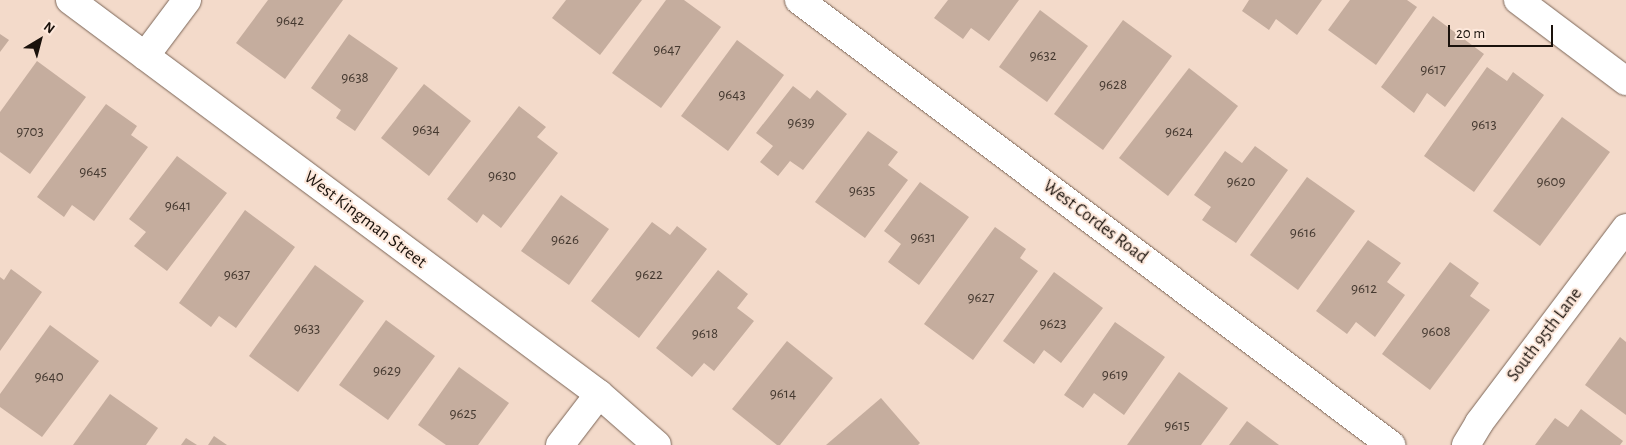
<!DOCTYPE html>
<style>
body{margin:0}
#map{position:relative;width:1626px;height:445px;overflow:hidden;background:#f3daca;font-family:"Alegreya Sans",sans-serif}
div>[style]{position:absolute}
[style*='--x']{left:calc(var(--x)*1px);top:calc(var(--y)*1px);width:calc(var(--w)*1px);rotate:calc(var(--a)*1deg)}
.building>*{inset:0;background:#c5ad9e}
.roads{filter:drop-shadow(0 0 1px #7b6557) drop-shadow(0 0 1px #7b6557)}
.minor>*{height:28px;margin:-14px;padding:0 14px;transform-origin:14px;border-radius:14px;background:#fff}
span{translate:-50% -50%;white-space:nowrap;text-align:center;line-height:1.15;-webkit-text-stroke:4px #fde8db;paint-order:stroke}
.number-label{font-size:15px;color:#453930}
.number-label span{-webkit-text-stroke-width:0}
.street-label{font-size:18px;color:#1a120c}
.north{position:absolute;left:15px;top:15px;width:50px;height:50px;-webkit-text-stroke:4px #fde8db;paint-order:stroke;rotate:37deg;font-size:14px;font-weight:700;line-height:20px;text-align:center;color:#1a120c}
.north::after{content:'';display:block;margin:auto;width:18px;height:22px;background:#1a120c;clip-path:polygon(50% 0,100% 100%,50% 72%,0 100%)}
.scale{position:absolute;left:1448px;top:25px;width:105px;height:22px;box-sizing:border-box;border:2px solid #1a120c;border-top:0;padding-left:6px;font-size:15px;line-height:18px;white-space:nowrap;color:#1a120c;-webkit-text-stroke:4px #fde8db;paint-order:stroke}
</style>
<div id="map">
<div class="building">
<i style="clip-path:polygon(268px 0,343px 0,285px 79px,236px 43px)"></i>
<i style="clip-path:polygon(566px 0,642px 0,600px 55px,552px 18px)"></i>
<i style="clip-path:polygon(666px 0,684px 0,721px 27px,661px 108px,612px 73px)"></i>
<i style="clip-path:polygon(948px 0,1019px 0,989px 41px,971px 28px,963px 39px,934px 18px)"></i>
<i style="clip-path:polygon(1249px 0,1322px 0,1297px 35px,1276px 19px,1269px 30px,1242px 11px)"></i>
<i style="clip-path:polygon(1350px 0,1407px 0,1417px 7px,1376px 65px,1328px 30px)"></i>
<i style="clip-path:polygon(1040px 10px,1088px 46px,1047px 102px,999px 67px)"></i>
<i style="clip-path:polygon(1433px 16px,1484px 54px,1445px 107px,1427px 93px,1414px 113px,1381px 87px)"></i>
<i style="clip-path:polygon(1123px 20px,1172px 56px,1103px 150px,1054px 114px)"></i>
<i style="clip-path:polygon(0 34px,9px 40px,0 52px)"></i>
<i style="clip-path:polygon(349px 34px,398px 68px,355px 131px,336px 118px,341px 110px,311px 88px)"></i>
<i style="clip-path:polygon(737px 40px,784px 75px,728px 151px,681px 116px)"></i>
<i style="clip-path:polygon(37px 61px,86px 97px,30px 174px,0 152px,0 112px)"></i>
<i style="clip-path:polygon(1487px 67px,1507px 81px,1513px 72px,1544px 95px,1474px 192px,1424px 156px)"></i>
<i style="clip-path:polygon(1189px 68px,1238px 106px,1168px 196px,1119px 158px)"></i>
<i style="clip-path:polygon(424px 84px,471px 121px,429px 176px,381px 138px)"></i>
<i style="clip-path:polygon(793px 86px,810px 99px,817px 90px,847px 114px,803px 170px,790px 161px,778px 176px,760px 162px,773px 146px,756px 133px)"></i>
<i style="clip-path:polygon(106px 104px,137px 126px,131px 135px,148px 147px,94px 221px,72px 205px,64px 217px,37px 197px)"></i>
<i style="clip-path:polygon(519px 106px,546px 127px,537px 137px,558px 153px,501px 228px,483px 214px,477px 223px,447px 199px)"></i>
<i style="clip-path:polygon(1562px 117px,1610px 152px,1540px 246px,1493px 211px)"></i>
<i style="clip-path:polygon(868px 131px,898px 152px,888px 165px,908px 180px,865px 238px,815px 202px)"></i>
<i style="clip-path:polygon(1255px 146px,1288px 170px,1236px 243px,1202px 220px,1211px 207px,1194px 195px,1225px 151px,1242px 163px)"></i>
<i style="clip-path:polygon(177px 156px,227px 193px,167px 271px,134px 246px,146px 232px,129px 219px)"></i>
<i style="clip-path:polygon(1307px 177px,1355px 211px,1298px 290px,1250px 255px)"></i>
<i style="clip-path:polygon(920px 182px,969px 217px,919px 285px,888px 262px,901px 244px,884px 231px)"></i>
<i style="clip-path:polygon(561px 195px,609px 229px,569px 285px,521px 251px)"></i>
<i style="clip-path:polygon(245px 210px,295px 247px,236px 328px,219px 316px,211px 327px,179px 303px)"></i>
<i style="clip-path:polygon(652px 222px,670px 235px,677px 226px,707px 249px,639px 338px,591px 301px)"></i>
<i style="clip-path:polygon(995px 227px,1026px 249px,1020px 258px,1038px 271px,973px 360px,924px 324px)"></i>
<i style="clip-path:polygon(1368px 240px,1401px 263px,1387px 282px,1405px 295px,1375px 337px,1356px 322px,1347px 334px,1316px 311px)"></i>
<i style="clip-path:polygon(1450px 262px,1479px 283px,1470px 296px,1490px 310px,1430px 390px,1382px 354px)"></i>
<i style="clip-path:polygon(315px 265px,364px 301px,298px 392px,249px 356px)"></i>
<i style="clip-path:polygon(11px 269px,42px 292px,0 351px,0 277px,4px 280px)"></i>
<i style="clip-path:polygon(718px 270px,748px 294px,737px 308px,754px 321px,714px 371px,704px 363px,692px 377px,656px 348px)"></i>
<i style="clip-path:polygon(1054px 272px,1103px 308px,1061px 363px,1044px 350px,1034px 364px,1003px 341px)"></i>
<i style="clip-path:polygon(386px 320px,435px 356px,388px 420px,339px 385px)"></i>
<i style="clip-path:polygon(1115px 322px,1165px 357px,1124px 415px,1094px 393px,1083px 408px,1064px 395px)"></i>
<i style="clip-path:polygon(50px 325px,99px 361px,42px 437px,0 407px,0 394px)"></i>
<i style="clip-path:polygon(1620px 337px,1626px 342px,1626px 415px,1585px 385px)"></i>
<i style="clip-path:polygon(787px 341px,833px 378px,780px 445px,777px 445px,732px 409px)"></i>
<i style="clip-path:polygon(459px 367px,509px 403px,478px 445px,446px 445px,418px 425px)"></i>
<i style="clip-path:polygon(1179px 372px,1228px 408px,1201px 445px,1127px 445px)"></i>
<i style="clip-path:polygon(110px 394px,158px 428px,146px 445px,73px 445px)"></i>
<i style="clip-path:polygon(881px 398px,920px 443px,918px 445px,826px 445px)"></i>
<i style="clip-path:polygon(1581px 409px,1623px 441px,1620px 445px,1535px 445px,1555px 418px,1568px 427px)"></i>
<i style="clip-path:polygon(1247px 421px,1279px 445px,1229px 445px)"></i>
<i style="clip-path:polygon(214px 436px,227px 445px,208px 445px)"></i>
<i style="clip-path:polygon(186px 438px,197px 445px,181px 445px)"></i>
</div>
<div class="roads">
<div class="minor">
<i style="--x:70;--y:0;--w:660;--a:36.68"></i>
<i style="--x:599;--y:394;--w:77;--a:41.3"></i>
<i style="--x:799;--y:0;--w:741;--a:36.93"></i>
<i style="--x:1518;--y:0;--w:135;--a:36.9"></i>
<i style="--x:145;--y:56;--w:70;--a:-53.1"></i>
<i style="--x:560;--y:445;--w:64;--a:-52.6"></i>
<i style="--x:1466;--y:445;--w:26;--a:-59"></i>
<i style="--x:1479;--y:423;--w:244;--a:-53"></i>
</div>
</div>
<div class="number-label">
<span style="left:290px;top:21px">9642</span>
<span style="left:667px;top:50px">9647</span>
<span style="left:1043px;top:56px">9632</span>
<span style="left:1433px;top:70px">9617</span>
<span style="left:355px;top:78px">9638</span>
<span style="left:1113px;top:85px">9628</span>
<span style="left:732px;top:95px">9643</span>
<span style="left:801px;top:123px">9639</span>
<span style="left:1484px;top:125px">9613</span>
<span style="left:426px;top:130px">9634</span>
<span style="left:30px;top:132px">9703</span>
<span style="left:1179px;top:132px">9624</span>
<span style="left:93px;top:172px">9645</span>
<span style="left:502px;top:176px">9630</span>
<span style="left:1241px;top:182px">9620</span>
<span style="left:1551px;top:182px">9609</span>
<span style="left:862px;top:191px">9635</span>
<span style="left:178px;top:206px">9641</span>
<span style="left:1303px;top:233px">9616</span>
<span style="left:923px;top:238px">9631</span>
<span style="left:565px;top:240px">9626</span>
<span style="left:237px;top:275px">9637</span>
<span style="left:649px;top:275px">9622</span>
<span style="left:1364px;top:289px">9612</span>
<span style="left:981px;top:298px">9627</span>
<span style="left:1053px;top:324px">9623</span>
<span style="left:307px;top:329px">9633</span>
<span style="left:1436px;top:332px">9608</span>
<span style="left:705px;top:334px">9618</span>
<span style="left:387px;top:371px">9629</span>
<span style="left:1115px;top:375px">9619</span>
<span style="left:49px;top:377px">9640</span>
<span style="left:783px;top:394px">9614</span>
<span style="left:463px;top:414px">9625</span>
<span style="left:1177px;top:426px">9615</span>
</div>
<div class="street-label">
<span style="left:365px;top:220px;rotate:37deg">West Kingman Street</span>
<span style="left:1095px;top:222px;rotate:37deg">West Cordes Road</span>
<span style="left:1545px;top:335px;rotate:-53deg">South 95th Lane</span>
</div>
<div class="north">N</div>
<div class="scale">20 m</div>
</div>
